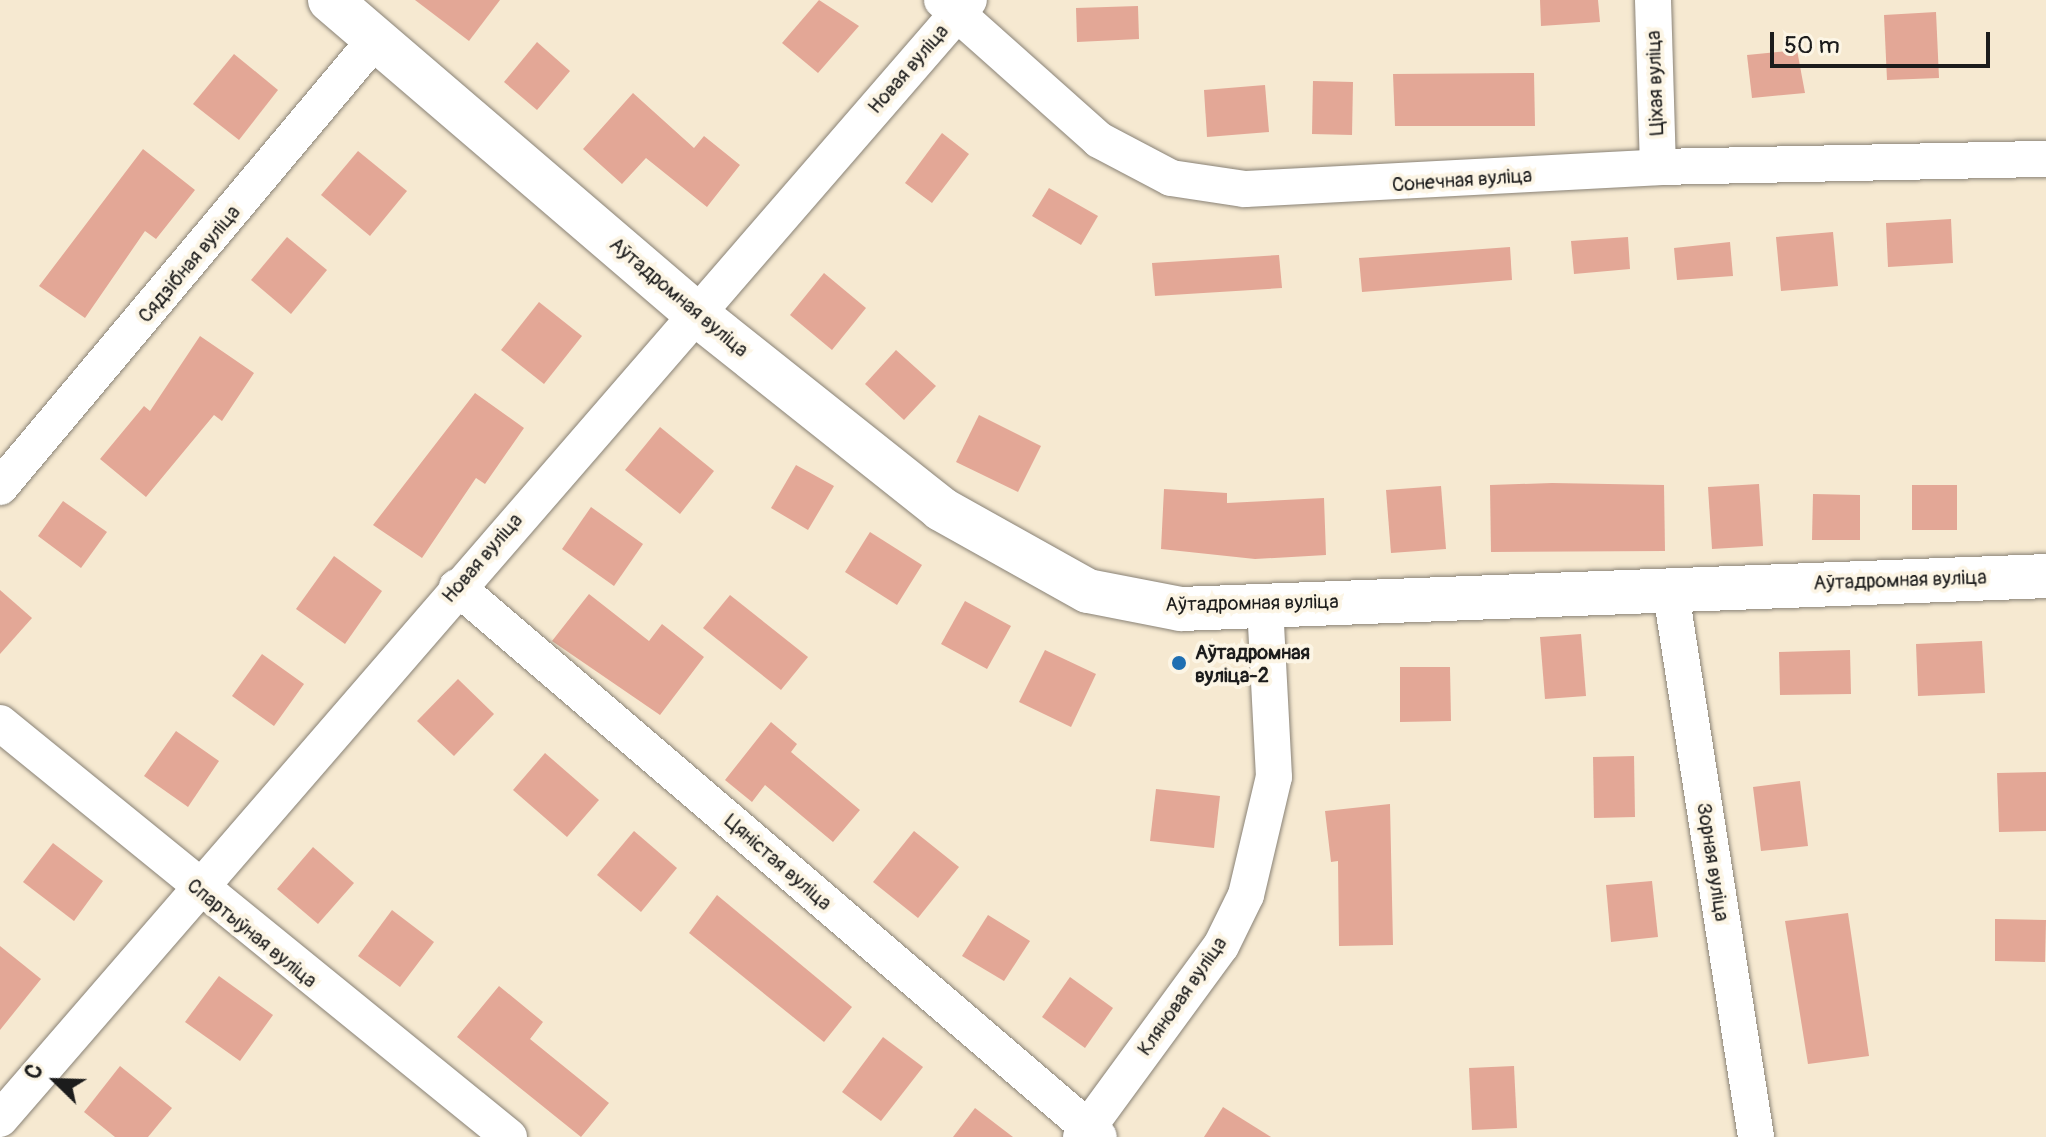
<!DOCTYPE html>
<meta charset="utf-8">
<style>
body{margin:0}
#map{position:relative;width:2046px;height:1137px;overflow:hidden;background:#f6e9d1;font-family:Pangolin,sans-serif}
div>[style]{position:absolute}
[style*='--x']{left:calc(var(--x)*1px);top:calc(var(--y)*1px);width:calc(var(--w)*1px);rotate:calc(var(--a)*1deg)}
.building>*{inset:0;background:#e3a796}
.roads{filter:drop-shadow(0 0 2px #898276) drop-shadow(0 0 2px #898276)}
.minor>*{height:36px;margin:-18px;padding:0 18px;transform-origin:18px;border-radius:18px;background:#fff}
.tertiary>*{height:44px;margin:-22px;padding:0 22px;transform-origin:22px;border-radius:22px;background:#fff}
.dots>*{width:22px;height:22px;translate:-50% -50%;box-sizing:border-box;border:4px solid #fcf5e5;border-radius:50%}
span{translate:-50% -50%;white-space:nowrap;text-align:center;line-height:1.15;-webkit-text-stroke:8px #fcf5e5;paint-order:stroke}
.street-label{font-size:20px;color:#1c1c1c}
.poi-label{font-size:20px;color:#1c1c1c;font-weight:700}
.left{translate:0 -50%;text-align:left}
.north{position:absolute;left:16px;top:1041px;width:80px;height:80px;-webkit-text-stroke:6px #fcf5e5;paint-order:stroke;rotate:293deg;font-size:22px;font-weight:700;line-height:32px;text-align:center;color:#1c1c1c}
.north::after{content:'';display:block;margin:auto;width:28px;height:36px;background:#1c1c1c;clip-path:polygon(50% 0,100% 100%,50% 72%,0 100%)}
.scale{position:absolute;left:1770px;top:32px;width:220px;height:36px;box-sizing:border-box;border:4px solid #1c1c1c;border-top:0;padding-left:10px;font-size:24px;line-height:28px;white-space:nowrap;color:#1c1c1c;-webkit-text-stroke:6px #fcf5e5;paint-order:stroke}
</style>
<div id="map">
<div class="building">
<i style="clip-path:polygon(415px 0,500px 0,469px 41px)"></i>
<i style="clip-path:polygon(819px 0,859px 26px,818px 73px,782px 43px)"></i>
<i style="clip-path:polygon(1540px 0,1598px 0,1600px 22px,1541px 26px)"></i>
<i style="clip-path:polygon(1138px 6px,1139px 39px,1077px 42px,1076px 8px)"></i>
<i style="clip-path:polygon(1936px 12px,1939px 78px,1887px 80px,1884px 15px)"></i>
<i style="clip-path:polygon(537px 42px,570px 71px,537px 110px,504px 82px)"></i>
<i style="clip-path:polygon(1797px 50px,1805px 93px,1752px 98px,1747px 55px)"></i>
<i style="clip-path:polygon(234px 54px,278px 90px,239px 140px,193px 104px)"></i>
<i style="clip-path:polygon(1534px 73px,1535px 126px,1395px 126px,1393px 74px)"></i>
<i style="clip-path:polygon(1313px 81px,1353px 82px,1352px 135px,1312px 134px)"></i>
<i style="clip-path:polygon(1265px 85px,1269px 132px,1207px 137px,1204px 90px)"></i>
<i style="clip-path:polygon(633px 93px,694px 148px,704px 136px,740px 165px,707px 207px,646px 158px,622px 184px,583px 149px)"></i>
<i style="clip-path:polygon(942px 133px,969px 154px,932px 203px,905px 183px)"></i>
<i style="clip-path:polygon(143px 149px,195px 190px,156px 239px,145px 231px,85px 318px,39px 286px)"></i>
<i style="clip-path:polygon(358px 151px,407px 191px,370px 236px,321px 195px)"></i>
<i style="clip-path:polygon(1049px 188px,1098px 216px,1081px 245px,1032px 216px)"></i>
<i style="clip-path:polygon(1951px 219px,1953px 263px,1888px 267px,1886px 223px)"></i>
<i style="clip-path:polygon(1833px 232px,1838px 286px,1781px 291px,1776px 237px)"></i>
<i style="clip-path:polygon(287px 237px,327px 270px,291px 314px,251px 280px)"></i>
<i style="clip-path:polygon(1628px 237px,1630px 269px,1574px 274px,1571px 241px)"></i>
<i style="clip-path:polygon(1730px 242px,1733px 276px,1677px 280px,1674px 248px)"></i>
<i style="clip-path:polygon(1510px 247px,1512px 280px,1362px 292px,1359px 258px)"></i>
<i style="clip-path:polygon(1279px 255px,1282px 288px,1155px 296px,1152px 263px)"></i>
<i style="clip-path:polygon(824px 273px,866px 308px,832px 350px,790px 315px)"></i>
<i style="clip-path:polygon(539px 302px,582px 336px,544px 384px,501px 350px)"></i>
<i style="clip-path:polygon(200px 336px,254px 373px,222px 421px,214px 415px,146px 497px,100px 459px,144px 406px,150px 411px)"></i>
<i style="clip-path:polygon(896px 350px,936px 386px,904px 420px,865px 384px)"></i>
<i style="clip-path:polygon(475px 393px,524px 428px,485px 484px,476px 478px,422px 558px,373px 525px)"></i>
<i style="clip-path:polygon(979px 415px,1041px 446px,1018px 492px,956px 462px)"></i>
<i style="clip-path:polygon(660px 427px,714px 471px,680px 514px,625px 470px)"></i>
<i style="clip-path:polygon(796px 465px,834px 486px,808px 530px,771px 508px)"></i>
<i style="clip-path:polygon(1552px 483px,1664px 485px,1665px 551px,1491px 552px,1490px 485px)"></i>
<i style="clip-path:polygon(1759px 484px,1763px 546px,1712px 549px,1708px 487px)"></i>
<i style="clip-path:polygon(1912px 485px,1957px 485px,1957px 530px,1912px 530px)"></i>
<i style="clip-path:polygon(1441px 486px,1446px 549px,1391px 553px,1386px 490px)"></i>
<i style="clip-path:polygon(1164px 489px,1227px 493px,1227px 503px,1324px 498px,1326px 555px,1255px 559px,1161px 549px)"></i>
<i style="clip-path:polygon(1813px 494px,1860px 495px,1860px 540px,1812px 540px)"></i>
<i style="clip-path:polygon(63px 501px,107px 532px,81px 568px,38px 536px)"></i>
<i style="clip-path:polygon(591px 507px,643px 544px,614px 586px,562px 549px)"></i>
<i style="clip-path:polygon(870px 532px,922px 565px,897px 605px,845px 572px)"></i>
<i style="clip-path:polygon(334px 556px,382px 591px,345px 644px,296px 609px)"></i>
<i style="clip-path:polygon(0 590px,32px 618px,0 654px)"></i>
<i style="clip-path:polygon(589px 594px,649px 641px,662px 624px,704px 657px,660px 715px,552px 641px)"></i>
<i style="clip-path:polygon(730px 595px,808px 657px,781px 690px,703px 628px)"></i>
<i style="clip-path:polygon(965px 601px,1011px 626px,987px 669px,941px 644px)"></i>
<i style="clip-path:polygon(1581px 634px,1586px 696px,1545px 699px,1540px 637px)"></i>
<i style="clip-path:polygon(1982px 641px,1985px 693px,1918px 696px,1916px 644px)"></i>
<i style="clip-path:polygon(1045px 650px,1096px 674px,1071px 727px,1019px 702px)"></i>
<i style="clip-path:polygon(1850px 650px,1851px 694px,1780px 695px,1779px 652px)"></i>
<i style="clip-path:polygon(262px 654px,304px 684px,274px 726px,232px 696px)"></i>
<i style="clip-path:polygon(1400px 667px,1450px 667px,1451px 721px,1400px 722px)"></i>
<i style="clip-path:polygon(458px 679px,494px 714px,454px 756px,417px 721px)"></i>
<i style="clip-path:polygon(771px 722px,797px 744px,791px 752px,860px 810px,833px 842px,765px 785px,752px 802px,725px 780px)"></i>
<i style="clip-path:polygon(176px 731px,219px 761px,188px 807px,144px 776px)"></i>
<i style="clip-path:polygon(545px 753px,599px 800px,567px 837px,513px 790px)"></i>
<i style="clip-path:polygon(1634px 756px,1635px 817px,1594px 818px,1593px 757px)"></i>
<i style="clip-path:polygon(2046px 772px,2046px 831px,1999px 832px,1997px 773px)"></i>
<i style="clip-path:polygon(1800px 781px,1808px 846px,1761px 851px,1753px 787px)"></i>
<i style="clip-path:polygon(1156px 789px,1220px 796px,1214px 848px,1150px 841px)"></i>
<i style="clip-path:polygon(1390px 804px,1393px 945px,1339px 946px,1338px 861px,1331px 862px,1325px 811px)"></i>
<i style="clip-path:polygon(634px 831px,677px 868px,641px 912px,597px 875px)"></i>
<i style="clip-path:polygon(914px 831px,959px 867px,918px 918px,873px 882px)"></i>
<i style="clip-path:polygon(53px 843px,103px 881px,74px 921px,23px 882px)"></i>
<i style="clip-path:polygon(313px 847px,354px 883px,318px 924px,277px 889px)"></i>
<i style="clip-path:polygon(1652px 881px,1658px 937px,1611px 942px,1606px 885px)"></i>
<i style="clip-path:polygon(717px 895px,852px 1007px,824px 1042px,689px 933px)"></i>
<i style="clip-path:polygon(392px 910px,434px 942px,400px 987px,358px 956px)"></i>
<i style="clip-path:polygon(1848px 913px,1869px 1056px,1808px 1064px,1785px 921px)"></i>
<i style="clip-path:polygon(988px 915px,1030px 941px,1004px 981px,962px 956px)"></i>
<i style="clip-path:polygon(1995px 919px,2046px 920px,2045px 962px,1995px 961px)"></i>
<i style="clip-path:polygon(0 946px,41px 979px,0 1030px)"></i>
<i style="clip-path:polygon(219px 976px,273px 1015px,240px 1061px,185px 1022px)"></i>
<i style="clip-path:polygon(1070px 977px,1113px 1008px,1085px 1048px,1042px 1017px)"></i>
<i style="clip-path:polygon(499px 986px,543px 1022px,530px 1039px,609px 1103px,581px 1137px,457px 1037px)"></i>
<i style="clip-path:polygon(883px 1037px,923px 1067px,881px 1121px,842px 1092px)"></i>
<i style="clip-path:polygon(120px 1066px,172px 1108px,148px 1137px,115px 1137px,84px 1112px)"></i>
<i style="clip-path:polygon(1514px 1066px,1517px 1128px,1472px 1130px,1469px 1068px)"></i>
<i style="clip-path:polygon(1223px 1107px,1271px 1137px,1204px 1137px)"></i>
<i style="clip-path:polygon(975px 1108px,1013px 1137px,953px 1137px)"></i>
</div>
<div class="roads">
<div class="minor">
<i style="--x:942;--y:0;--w:210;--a:41.7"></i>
<i style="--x:1099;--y:140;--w:81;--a:27.8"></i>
<i style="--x:1171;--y:178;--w:75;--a:8.5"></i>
<i style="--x:1245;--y:189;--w:414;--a:-3"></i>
<i style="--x:1658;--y:167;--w:388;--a:-1.2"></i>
<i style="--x:1653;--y:0;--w:167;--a:88.3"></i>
<i style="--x:0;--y:487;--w:583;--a:-50.01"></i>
<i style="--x:457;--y:587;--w:845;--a:40.59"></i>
<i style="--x:1670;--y:587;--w:557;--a:81.11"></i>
<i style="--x:0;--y:723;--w:656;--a:39.12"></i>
<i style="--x:0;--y:1119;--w:1480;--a:-49.11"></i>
<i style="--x:1081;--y:1137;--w:237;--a:-53.8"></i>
<i style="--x:1221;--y:946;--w:57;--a:-63.9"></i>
<i style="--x:1246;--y:895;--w:121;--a:-76.7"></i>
<i style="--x:1274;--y:777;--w:172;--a:-93"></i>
</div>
<div class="tertiary">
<i style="--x:330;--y:0;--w:481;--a:40.6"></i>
<i style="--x:695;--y:313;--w:315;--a:38.5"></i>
<i style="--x:941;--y:509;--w:168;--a:29.2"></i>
<i style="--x:1088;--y:591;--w:95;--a:11"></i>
<i style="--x:1181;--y:609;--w:866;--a:-2.18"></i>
</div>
</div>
<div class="dots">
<i style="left:1179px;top:663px;background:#1f6fb2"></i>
</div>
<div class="street-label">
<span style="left:908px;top:69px;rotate:-49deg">Новая вуліца</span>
<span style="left:1655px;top:83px;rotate:-92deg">Ціхая вуліца</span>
<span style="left:1462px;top:180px;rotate:-4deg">Сонечная вуліца</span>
<span style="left:189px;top:264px;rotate:-50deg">Сядзібная вуліца</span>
<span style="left:679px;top:297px;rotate:40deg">Аўтадромная вуліца</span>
<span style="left:482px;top:558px;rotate:-49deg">Новая вуліца</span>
<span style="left:1900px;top:580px;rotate:-2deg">Аўтадромная вуліца</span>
<span style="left:1252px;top:603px;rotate:-1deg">Аўтадромная вуліца</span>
<span style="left:778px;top:862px;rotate:41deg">Цяністая вуліца</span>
<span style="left:1713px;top:862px;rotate:81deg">Зорная вуліца</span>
<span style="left:252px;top:933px;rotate:39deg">Спартыўная вуліца</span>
<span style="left:1182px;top:996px;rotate:-55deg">Кляновая вуліца</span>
</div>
<div class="poi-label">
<span class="left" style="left:1195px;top:664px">Аўтадромная<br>вуліца-2</span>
</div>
<div class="north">С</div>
<div class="scale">50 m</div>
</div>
